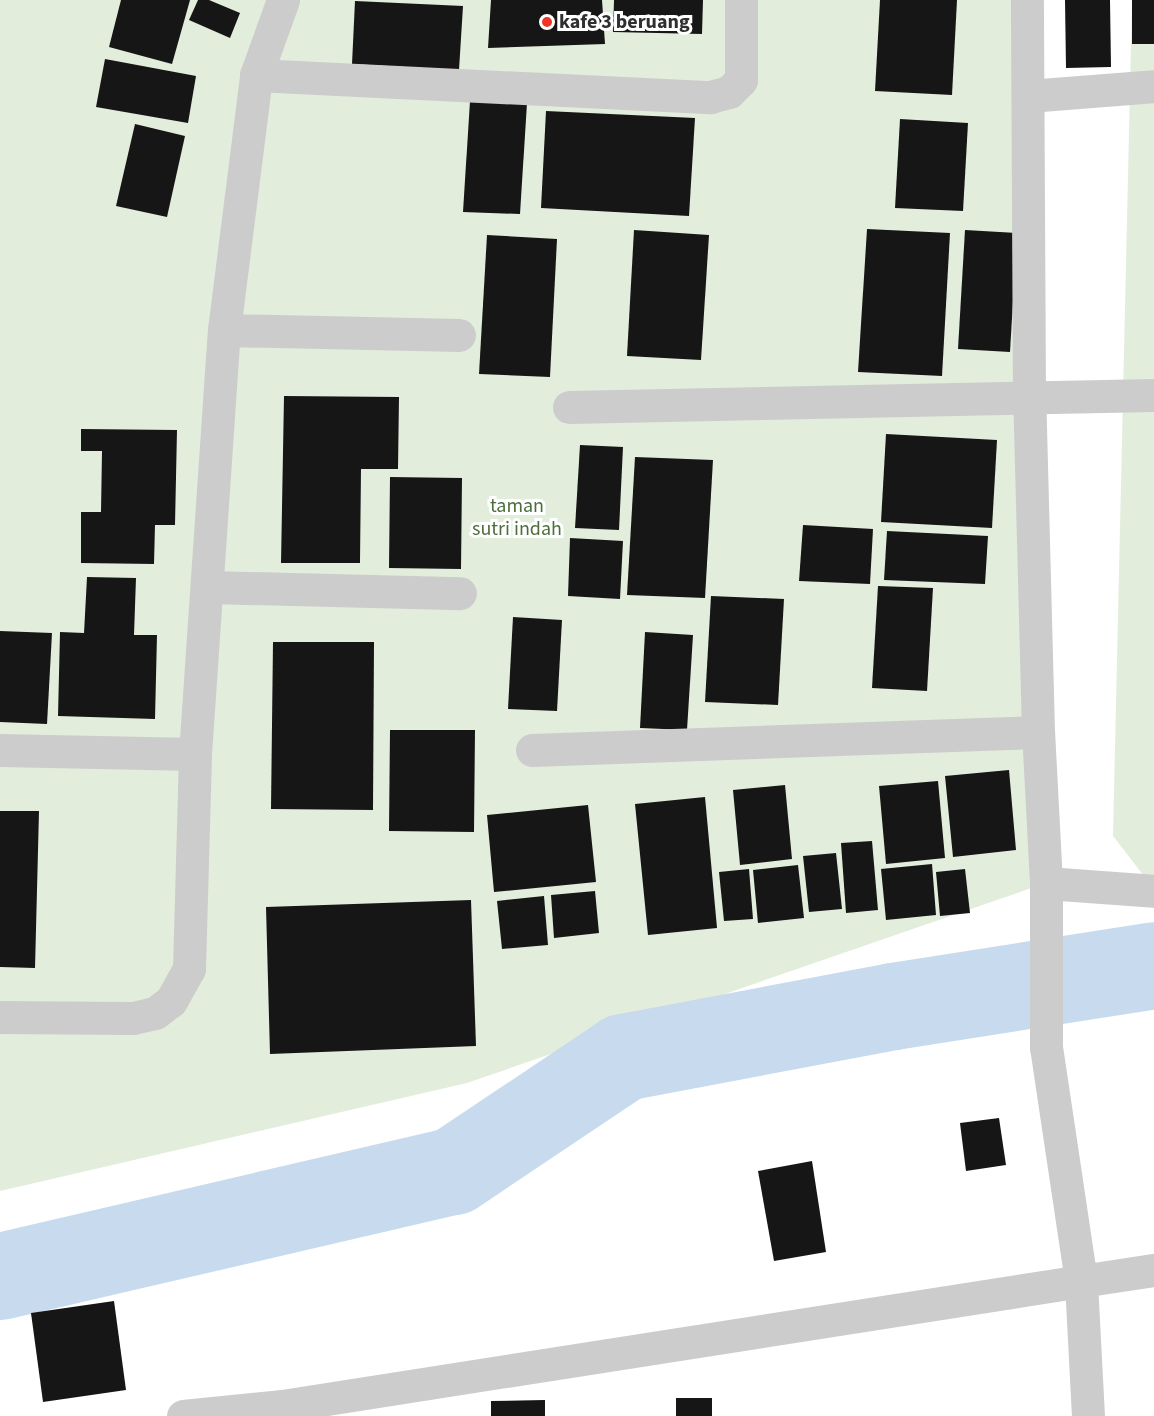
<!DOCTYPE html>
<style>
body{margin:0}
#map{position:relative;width:1154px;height:1416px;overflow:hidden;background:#fff;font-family:"Source Sans 3",sans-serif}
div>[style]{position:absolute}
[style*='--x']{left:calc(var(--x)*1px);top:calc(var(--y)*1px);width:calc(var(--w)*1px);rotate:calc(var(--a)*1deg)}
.green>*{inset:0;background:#e3eddc}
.river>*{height:87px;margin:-43.5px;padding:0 43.5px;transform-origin:43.5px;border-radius:43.5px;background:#c7daee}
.building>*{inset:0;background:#161616}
.minor>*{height:33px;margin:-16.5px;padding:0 16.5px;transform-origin:16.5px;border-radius:16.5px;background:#ccc}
.dots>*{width:16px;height:16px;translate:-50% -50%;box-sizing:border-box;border:3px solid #fff;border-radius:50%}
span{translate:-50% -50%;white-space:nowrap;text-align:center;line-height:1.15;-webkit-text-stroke:6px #fff;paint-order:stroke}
.poi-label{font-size:20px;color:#2f2f2f;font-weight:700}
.left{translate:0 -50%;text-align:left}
.park-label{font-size:20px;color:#4b6e3a}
</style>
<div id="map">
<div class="green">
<i style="clip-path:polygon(0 0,1030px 0,1046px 883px,467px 1083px,0 1191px)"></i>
<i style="clip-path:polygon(1132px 0,1154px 0,1154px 889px,1113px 836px)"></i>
</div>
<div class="river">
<i style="--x:0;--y:1276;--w:465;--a:-13.1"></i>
<i style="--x:453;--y:1171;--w:205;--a:-33.8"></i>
<i style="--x:623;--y:1057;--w:275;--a:-10.7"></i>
<i style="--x:893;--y:1006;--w:264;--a:-8.9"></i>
</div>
<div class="building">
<i style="clip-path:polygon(121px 0,190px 0,172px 64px,109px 47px)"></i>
<i style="clip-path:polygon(198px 0,209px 0,240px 13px,230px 38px,189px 20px)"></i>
<i style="clip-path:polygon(491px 0,602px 0,605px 44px,488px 48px)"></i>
<i style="clip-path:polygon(614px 0,703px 0,702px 34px,613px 32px)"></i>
<i style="clip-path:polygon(880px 0,957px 0,952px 95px,875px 91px)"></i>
<i style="clip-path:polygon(1065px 0,1110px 0,1111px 67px,1066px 68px)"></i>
<i style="clip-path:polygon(1132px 0,1154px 0,1154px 44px,1132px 44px)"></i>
<i style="clip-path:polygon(355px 1px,463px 6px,459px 70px,352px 64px)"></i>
<i style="clip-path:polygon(105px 59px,196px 76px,188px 123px,96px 107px)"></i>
<i style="clip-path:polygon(470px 101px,527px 103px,520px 214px,463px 212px)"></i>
<i style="clip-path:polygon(546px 111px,695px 118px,689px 216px,541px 208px)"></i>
<i style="clip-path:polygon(900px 119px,968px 123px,963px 211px,895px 208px)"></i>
<i style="clip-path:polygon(135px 124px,185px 136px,167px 217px,116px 206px)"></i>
<i style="clip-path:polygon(867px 229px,950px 233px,942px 376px,858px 372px)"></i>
<i style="clip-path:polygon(634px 230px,709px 235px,701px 360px,627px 356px)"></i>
<i style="clip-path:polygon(965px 230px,1017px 233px,1010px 352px,958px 349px)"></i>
<i style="clip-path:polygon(487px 235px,557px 239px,550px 377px,479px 374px)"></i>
<i style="clip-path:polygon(284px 396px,399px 397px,398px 469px,361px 469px,360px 563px,281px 563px)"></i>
<i style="clip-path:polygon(81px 429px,177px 430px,175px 525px,155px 525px,154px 564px,81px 563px,81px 512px,101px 512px,102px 451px,81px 451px)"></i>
<i style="clip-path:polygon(886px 434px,997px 440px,992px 528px,881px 522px)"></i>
<i style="clip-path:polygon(580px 445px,623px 447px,619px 530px,575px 528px)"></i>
<i style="clip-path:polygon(635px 457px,713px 460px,705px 598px,627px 595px)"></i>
<i style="clip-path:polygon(390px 477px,462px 478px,461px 569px,389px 568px)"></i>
<i style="clip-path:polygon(803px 525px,873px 529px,870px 584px,799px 581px)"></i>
<i style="clip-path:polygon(887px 531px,988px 536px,985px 584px,884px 580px)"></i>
<i style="clip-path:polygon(570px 538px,623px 541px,620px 599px,568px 596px)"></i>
<i style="clip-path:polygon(87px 577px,136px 578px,134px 635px,157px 635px,155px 719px,58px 716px,60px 632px,84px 633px)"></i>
<i style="clip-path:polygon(878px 586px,933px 588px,927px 691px,872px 688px)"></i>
<i style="clip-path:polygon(711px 596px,784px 599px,778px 705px,705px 702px)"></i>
<i style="clip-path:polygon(513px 617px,562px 620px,557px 711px,508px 709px)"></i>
<i style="clip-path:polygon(0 631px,52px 633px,47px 724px,0 722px)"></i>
<i style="clip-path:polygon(645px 632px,693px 635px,687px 730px,640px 728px)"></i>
<i style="clip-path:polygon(273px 642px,374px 642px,373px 810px,271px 809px)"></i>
<i style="clip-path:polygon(390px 730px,475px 730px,474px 832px,389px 831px)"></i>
<i style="clip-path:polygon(1009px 770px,1016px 850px,953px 857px,945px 776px)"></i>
<i style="clip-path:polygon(938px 781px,945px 858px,886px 864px,879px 786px)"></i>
<i style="clip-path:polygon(785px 785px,792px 859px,740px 865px,733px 790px)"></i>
<i style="clip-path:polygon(705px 797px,717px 928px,648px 935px,635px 804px)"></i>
<i style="clip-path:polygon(588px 805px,596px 882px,494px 892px,487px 815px)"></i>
<i style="clip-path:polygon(0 811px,39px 811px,35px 968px,0 967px)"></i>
<i style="clip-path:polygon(872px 841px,878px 910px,846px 913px,841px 843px)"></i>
<i style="clip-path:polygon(836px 853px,842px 909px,809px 912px,803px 856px)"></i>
<i style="clip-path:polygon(932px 864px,936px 915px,886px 920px,881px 869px)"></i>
<i style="clip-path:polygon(798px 865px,804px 918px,758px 923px,753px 870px)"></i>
<i style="clip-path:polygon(749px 869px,753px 919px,724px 921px,719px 872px)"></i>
<i style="clip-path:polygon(965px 869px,970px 913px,940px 916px,936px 872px)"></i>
<i style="clip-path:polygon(595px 891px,599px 933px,554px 938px,551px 895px)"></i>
<i style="clip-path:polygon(544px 896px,548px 945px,502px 949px,497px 901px)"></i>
<i style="clip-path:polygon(471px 900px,476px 1046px,270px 1054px,266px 907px)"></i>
<i style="clip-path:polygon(999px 1118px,1006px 1165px,966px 1171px,960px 1123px)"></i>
<i style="clip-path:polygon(812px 1161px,826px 1252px,774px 1261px,758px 1171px)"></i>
<i style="clip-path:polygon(114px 1301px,126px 1390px,43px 1402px,31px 1313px)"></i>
<i style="clip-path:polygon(676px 1398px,712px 1398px,712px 1416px,676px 1416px)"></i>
<i style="clip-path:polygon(545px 1400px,545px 1416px,491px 1416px,491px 1401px)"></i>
</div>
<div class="minor">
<i style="--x:256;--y:75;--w:455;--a:2.8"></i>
<i style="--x:710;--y:97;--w:20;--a:-15"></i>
<i style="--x:729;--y:92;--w:17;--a:-45"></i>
<i style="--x:741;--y:80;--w:80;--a:-90"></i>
<i style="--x:1028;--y:96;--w:126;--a:-4.5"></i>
<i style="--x:224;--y:330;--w:235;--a:1.2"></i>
<i style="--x:569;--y:407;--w:585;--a:-1.18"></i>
<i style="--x:209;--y:587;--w:251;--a:1.4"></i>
<i style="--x:0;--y:750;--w:195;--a:1.2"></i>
<i style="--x:532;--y:750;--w:506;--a:-2.04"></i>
<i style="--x:1046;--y:883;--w:108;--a:4.2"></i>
<i style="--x:0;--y:1017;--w:133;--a:0.4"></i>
<i style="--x:133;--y:1018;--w:23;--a:-13"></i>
<i style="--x:155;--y:1013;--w:20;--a:-37"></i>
<i style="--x:171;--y:1001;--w:37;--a:-61"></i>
<i style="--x:189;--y:969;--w:215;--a:-88.4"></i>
<i style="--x:195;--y:754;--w:425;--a:-86.1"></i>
<i style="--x:224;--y:330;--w:257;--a:-82.8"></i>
<i style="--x:256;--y:75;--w:80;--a:-70.2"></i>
<i style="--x:183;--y:1416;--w:100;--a:-5.8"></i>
<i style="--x:282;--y:1406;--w:809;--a:-8.89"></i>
<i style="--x:1081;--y:1281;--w:236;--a:-98.5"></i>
<i style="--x:1046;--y:1048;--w:165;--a:-90"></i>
<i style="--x:1046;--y:883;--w:151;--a:-93"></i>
<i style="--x:1038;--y:732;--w:334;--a:-91.5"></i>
<i style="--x:1029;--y:398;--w:398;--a:-90.3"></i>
<i style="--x:1088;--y:1416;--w:135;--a:-93"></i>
<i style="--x:1081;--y:1281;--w:74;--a:-8.6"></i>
</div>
<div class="dots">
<i style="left:547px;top:22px;background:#ef3428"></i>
</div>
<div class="poi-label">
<span class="left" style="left:559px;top:22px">kafe 3 beruang</span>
</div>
<div class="park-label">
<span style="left:517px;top:518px">taman<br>sutri indah</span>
</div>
</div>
